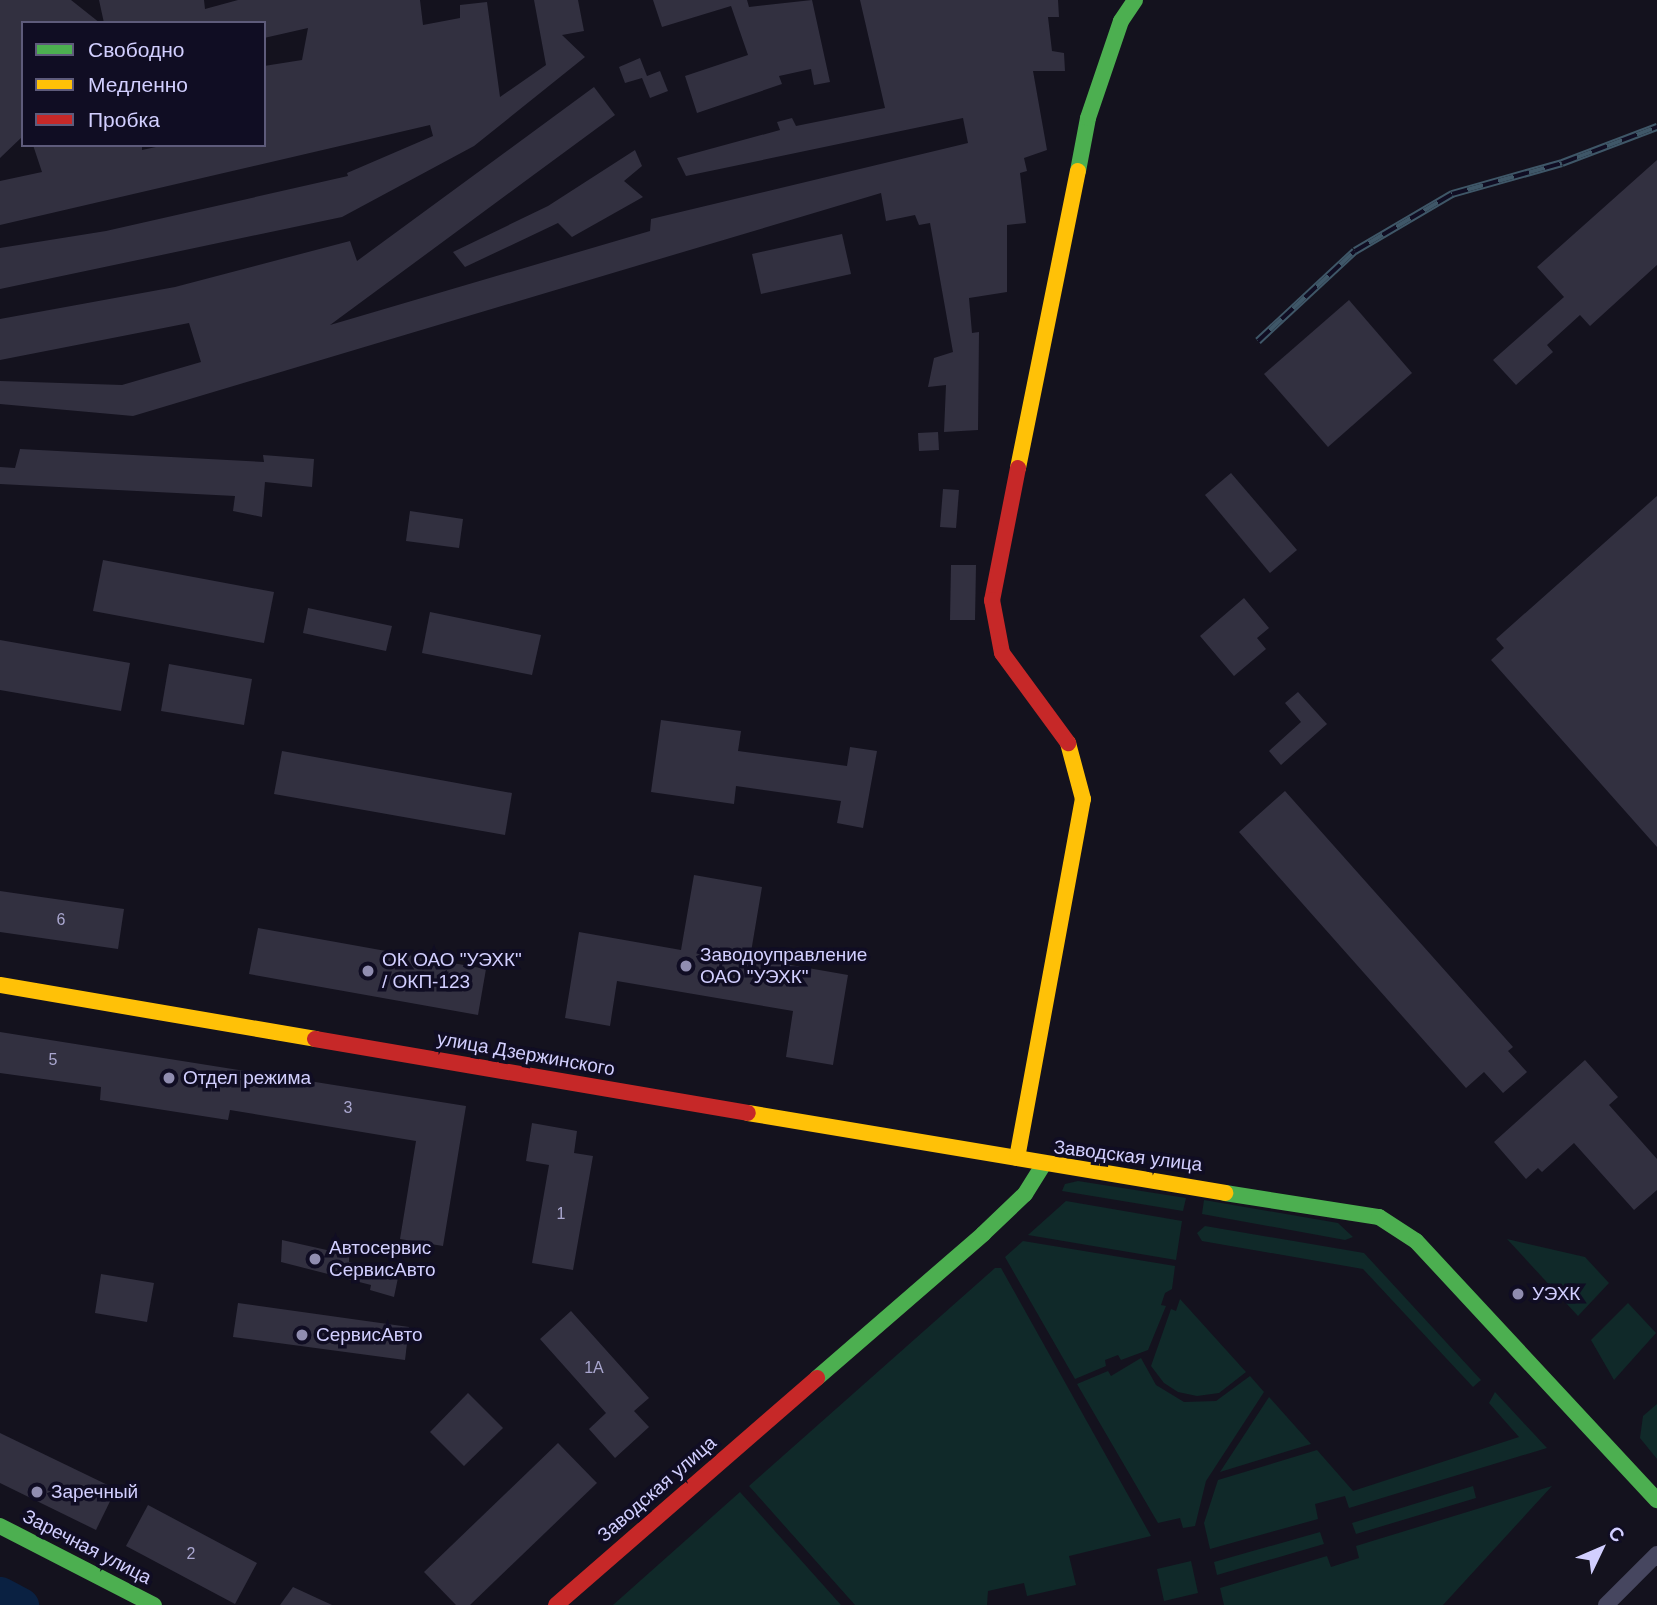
<!DOCTYPE html>
<meta charset="utf-8">
<style>
body{margin:0}
#map{position:relative;width:1657px;height:1605px;overflow:hidden;background:#14121e;font-family:Arial,sans-serif}
div>[style]{position:absolute}
[style*='--x']{left:calc(var(--x)*1px);top:calc(var(--y)*1px);width:calc(var(--w)*1px);rotate:calc(var(--a)*1deg)}
.green>*{inset:0;background:#102929}
.river>*{height:35px;margin:-17.5px;padding:0 17.5px;transform-origin:17.5px;border-radius:17.5px;background:#0a2142}
.building>*{inset:0;background:#323040}
.street>*{height:16px;margin:-8px;padding:0 8px;transform-origin:8px;border-radius:8px;background:#46465f}
.fast>*{height:16px;margin:-8px;padding:0 8px;transform-origin:8px;border-radius:8px;background:#4caf50}
.slow>*{height:16px;margin:-8px;padding:0 8px;transform-origin:8px;border-radius:8px;background:#ffc107}
.jam>*{height:16px;margin:-8px;padding:0 8px;transform-origin:8px;border-radius:8px;background:#c62828}
.rail>*{height:8px;margin-top:-4px;transform-origin:0;background:repeating-linear-gradient(90deg,#100d23 0 16px,#3f5768 0 32px);box-sizing:border-box;border-block:2px solid #3f5768}
.dots>*{width:19px;height:19px;translate:-50% -50%;box-sizing:border-box;border:4px solid #100d23;border-radius:50%}
span{translate:-50% -50%;white-space:nowrap;text-align:center;line-height:1.15;-webkit-text-stroke:7px #100d23;paint-order:stroke}
.number-label{font-size:16px;color:#aaa7cf}
.number-label span{-webkit-text-stroke-width:0}
.poi-label{font-size:19px;color:#d2cfff}
.left{translate:0 -50%;text-align:left}
.street-label{font-size:19px;color:#d2cfff}
.legend{position:absolute;left:21px;top:21px;width:245px;height:126px;box-sizing:border-box;background:#100d23;border:2px solid #5e5b7b;margin:0;padding:9px 12px;list-style:none;font-size:21px;color:#d2cfff}
.legend li{display:flex;align-items:center;gap:14px;height:35px}
.legend b{width:35px;border:2px solid #5e5b7b}
.north{position:absolute;left:1566px;top:1514px;width:70px;height:70px;-webkit-text-stroke:5px #100d23;paint-order:stroke;rotate:46deg;font-size:19px;font-weight:700;line-height:28px;text-align:center;color:#d2cfff}
.north::after{content:'';display:block;margin:auto;width:24px;height:32px;background:#d2cfff;clip-path:polygon(50% 0,100% 100%,50% 72%,0 100%)}
</style>
<div id="map">
<div class="green">
<i style="clip-path:polygon(1078px 1181px,1186px 1198px,1183px 1211px,1062px 1191px,1065px 1184px)"></i>
<i style="clip-path:polygon(1204px 1200px,1338px 1223px,1353px 1237px,1345px 1240px,1202px 1214px)"></i>
<i style="clip-path:polygon(1066px 1201px,1182px 1221px,1176px 1260px,1028px 1235px)"></i>
<i style="clip-path:polygon(1205px 1226px,1364px 1253px,1481px 1380px,1473px 1387px,1363px 1269px,1202px 1241px,1197px 1233px)"></i>
<i style="clip-path:polygon(1507px 1239px,1585px 1257px,1609px 1283px,1578px 1316px)"></i>
<i style="clip-path:polygon(1023px 1241px,1175px 1266px,1172px 1289px,1165px 1293px,1161px 1305px,1166px 1306px,1148px 1350px,1121px 1360px,1118px 1355px,1105px 1360px,1106px 1366px,1075px 1379px,1005px 1257px)"></i>
<i style="clip-path:polygon(995px 1268px,1001px 1268px,1151px 1536px,1069px 1556px,1076px 1585px,1027px 1596px,1024px 1583px,988px 1591px,987px 1605px,855px 1605px,749px 1486px)"></i>
<i style="clip-path:polygon(1180px 1299px,1246px 1372px,1219px 1393px,1197px 1396px,1178px 1392px,1164px 1383px,1151px 1366px,1171px 1309px,1176px 1311px)"></i>
<i style="clip-path:polygon(1628px 1303px,1656px 1333px,1614px 1380px,1591px 1340px)"></i>
<i style="clip-path:polygon(1141px 1358px,1156px 1385px,1184px 1402px,1216px 1401px,1250px 1376px,1264px 1392px,1206px 1481px,1195px 1526px,1183px 1528px,1180px 1518px,1158px 1523px,1077px 1384px,1108px 1371px,1111px 1376px)"></i>
<i style="clip-path:polygon(1495px 1392px,1547px 1448px,1349px 1508px,1345px 1496px,1315px 1504px,1318px 1519px,1210px 1549px,1204px 1523px,1218px 1480px,1317px 1450px,1353px 1491px,1519px 1437px,1489px 1403px)"></i>
<i style="clip-path:polygon(1269px 1397px,1311px 1444px,1220px 1472px)"></i>
<i style="clip-path:polygon(1657px 1404px,1657px 1459px,1640px 1438px,1643px 1416px)"></i>
<i style="clip-path:polygon(1473px 1486px,1476px 1498px,1356px 1534px,1352px 1523px)"></i>
<i style="clip-path:polygon(1552px 1486px,1443px 1605px,1224px 1605px,1220px 1588px,1327px 1556px,1331px 1567px,1359px 1558px,1356px 1546px)"></i>
<i style="clip-path:polygon(740px 1492px,841px 1605px,613px 1605px)"></i>
<i style="clip-path:polygon(1320px 1532px,1324px 1544px,1217px 1575px,1214px 1562px)"></i>
<i style="clip-path:polygon(1191px 1561px,1198px 1593px,1164px 1601px,1157px 1569px)"></i>
</div>
<div class="river">
<i style="--x:0;--y:1594;--w:24;--a:28"></i>
</div>
<div class="building">
<i style="clip-path:polygon(0 0,71px 0,100px 23px,23px 23px,23px 136px,0 158px)"></i>
<i style="clip-path:polygon(99px 0,204px 0,205px 9px,238px 0,420px 0,423px 25px,460px 18px,460px 5px,487px 2px,500px 97px,546px 65px,534px 0,578px 0,584px 31px,562px 35px,585px 57px,474px 146px,342px 217px,0 289px,0 248px,106px 231px,348px 176px,347px 173px,433px 136px,430px 125px,0 225px,0 181px,42px 172px,33px 145px,142px 145px,142px 150px,165px 145px,264px 145px,264px 66px,302px 60px,308px 28px,264px 38px,264px 23px,104px 23px)"></i>
<i style="clip-path:polygon(653px 0,747px 0,749px 7px,812px 0,830px 82px,814px 85px,811px 69px,779px 76px,782px 84px,697px 113px,685px 76px,748px 55px,731px 6px,662px 27px)"></i>
<i style="clip-path:polygon(860px 0,1058px 0,1059px 17px,1048px 17px,1052px 51px,1064px 53px,1065px 71px,1033px 71px,1047px 150px,1024px 158px,1027px 171px,1020px 173px,1026px 223px,1007px 225px,1007px 292px,969px 298px,972px 333px,979px 332px,978px 430px,944px 432px,946px 385px,928px 387px,934px 358px,953px 352px,930px 223px,919px 225px,915px 215px,886px 221px,881px 193px,133px 416px,0 404px,0 381px,122px 385px,201px 362px,189px 323px,0 360px,0 319px,175px 287px,350px 241px,357px 261px,594px 87px,615px 115px,330px 325px,650px 231px,651px 219px,968px 143px,963px 118px,686px 176px,677px 158px,780px 130px,777px 122px,792px 118px,796px 126px,885px 108px)"></i>
<i style="clip-path:polygon(640px 58px,647px 76px,660px 71px,668px 91px,650px 98px,642px 78px,625px 83px,619px 67px)"></i>
<i style="clip-path:polygon(635px 150px,642px 166px,624px 181px,643px 197px,572px 237px,558px 223px,465px 267px,453px 252px,548px 206px)"></i>
<i style="clip-path:polygon(1657px 160px,1657px 265px,1590px 326px,1580px 315px,1547px 345px,1553px 352px,1516px 385px,1493px 360px,1564px 297px,1537px 267px)"></i>
<i style="clip-path:polygon(842px 234px,851px 274px,761px 294px,752px 254px)"></i>
<i style="clip-path:polygon(1349px 300px,1412px 373px,1328px 447px,1264px 374px)"></i>
<i style="clip-path:polygon(938px 432px,939px 450px,919px 451px,918px 433px)"></i>
<i style="clip-path:polygon(20px 449px,264px 462px,263px 455px,314px 459px,312px 487px,265px 482px,262px 517px,233px 511px,235px 496px,0 484px,0 467px,15px 468px)"></i>
<i style="clip-path:polygon(1231px 473px,1297px 550px,1270px 573px,1205px 495px)"></i>
<i style="clip-path:polygon(943px 489px,959px 490px,956px 528px,940px 527px)"></i>
<i style="clip-path:polygon(1657px 496px,1657px 847px,1491px 660px,1504px 648px,1496px 639px)"></i>
<i style="clip-path:polygon(410px 511px,463px 519px,459px 548px,406px 541px)"></i>
<i style="clip-path:polygon(103px 560px,274px 592px,264px 643px,93px 611px)"></i>
<i style="clip-path:polygon(951px 565px,976px 565px,975px 620px,950px 620px)"></i>
<i style="clip-path:polygon(1244px 598px,1269px 628px,1257px 638px,1266px 649px,1234px 676px,1200px 636px)"></i>
<i style="clip-path:polygon(308px 608px,392px 626px,386px 651px,303px 633px)"></i>
<i style="clip-path:polygon(430px 612px,541px 635px,532px 675px,422px 653px)"></i>
<i style="clip-path:polygon(0 640px,130px 663px,121px 711px,0 690px)"></i>
<i style="clip-path:polygon(169px 664px,252px 679px,244px 725px,161px 711px)"></i>
<i style="clip-path:polygon(1298px 692px,1327px 724px,1281px 765px,1269px 751px,1301px 722px,1285px 703px)"></i>
<i style="clip-path:polygon(661px 720px,741px 731px,738px 751px,847px 766px,850px 747px,877px 751px,863px 828px,837px 823px,841px 801px,736px 786px,734px 804px,651px 792px)"></i>
<i style="clip-path:polygon(282px 751px,512px 793px,505px 835px,274px 794px)"></i>
<i style="clip-path:polygon(1285px 791px,1513px 1047px,1508px 1051px,1527px 1072px,1503px 1093px,1484px 1072px,1466px 1088px,1239px 832px)"></i>
<i style="clip-path:polygon(694px 875px,762px 887px,750px 958px,848px 975px,833px 1065px,786px 1057px,793px 1011px,617px 981px,610px 1026px,565px 1018px,579px 932px,681px 950px)"></i>
<i style="clip-path:polygon(0 891px,124px 909px,118px 949px,0 932px)"></i>
<i style="clip-path:polygon(258px 928px,486px 969px,478px 1015px,249px 974px)"></i>
<i style="clip-path:polygon(0 1032px,466px 1106px,443px 1246px,400px 1239px,416px 1141px,230px 1110px,228px 1120px,100px 1100px,101px 1087px,0 1073px)"></i>
<i style="clip-path:polygon(1585px 1060px,1618px 1097px,1609px 1105px,1657px 1159px,1657px 1190px,1634px 1210px,1574px 1143px,1542px 1172px,1538px 1168px,1526px 1179px,1494px 1142px)"></i>
<i style="clip-path:polygon(532px 1123px,577px 1131px,574px 1153px,593px 1156px,573px 1270px,532px 1263px,549px 1165px,526px 1161px)"></i>
<i style="clip-path:polygon(282px 1240px,349px 1255px,349px 1262px,399px 1273px,394px 1297px,370px 1290px,371px 1285px,281px 1262px)"></i>
<i style="clip-path:polygon(101px 1274px,154px 1283px,147px 1322px,95px 1313px)"></i>
<i style="clip-path:polygon(238px 1303px,409px 1327px,405px 1360px,233px 1337px)"></i>
<i style="clip-path:polygon(571px 1311px,649px 1398px,634px 1411px,649px 1427px,615px 1458px,589px 1429px,606px 1413px,540px 1339px)"></i>
<i style="clip-path:polygon(468px 1393px,503px 1428px,464px 1466px,430px 1432px)"></i>
<i style="clip-path:polygon(0 1433px,116px 1489px,96px 1530px,0 1483px)"></i>
<i style="clip-path:polygon(558px 1443px,597px 1483px,470px 1605px,456px 1605px,424px 1572px)"></i>
<i style="clip-path:polygon(148px 1505px,257px 1563px,235px 1604px,126px 1546px)"></i>
<i style="clip-path:polygon(293px 1587px,332px 1605px,280px 1605px)"></i>
</div>
<div class="street">
<i style="--x:1606;--y:1605;--w:72;--a:-45"></i>
</div>
<div class="fast">
<i style="--x:1078;--y:171;--w:54;--a:-79.3"></i>
<i style="--x:1088;--y:118;--w:102;--a:-71.2"></i>
<i style="--x:1121;--y:21;--w:25;--a:-56"></i>
<i style="--x:1225;--y:1193;--w:156;--a:8.9"></i>
<i style="--x:1379;--y:1217;--w:44;--a:33"></i>
<i style="--x:1416;--y:1241;--w:354;--a:47.1"></i>
<i style="--x:817;--y:1378;--w:220;--a:-40.9"></i>
<i style="--x:983;--y:1234;--w:58;--a:-43.6"></i>
<i style="--x:1025;--y:1194;--w:36;--a:-58"></i>
<i style="--x:0;--y:1526;--w:173;--a:27.2"></i>
</div>
<div class="slow">
<i style="--x:1018;--y:468;--w:303;--a:-78.6"></i>
<i style="--x:0;--y:985;--w:320;--a:9.7"></i>
<i style="--x:748;--y:1113;--w:484;--a:9.5"></i>
<i style="--x:1017;--y:1158;--w:365;--a:-79.6"></i>
<i style="--x:1083;--y:799;--w:58;--a:-105"></i>
</div>
<div class="jam">
<i style="--x:1018;--y:468;--w:135;--a:101.1"></i>
<i style="--x:992;--y:600;--w:54;--a:79.3"></i>
<i style="--x:1002;--y:653;--w:112;--a:53.7"></i>
<i style="--x:315;--y:1039;--w:439;--a:9.7"></i>
<i style="--x:556;--y:1605;--w:346;--a:-41"></i>
</div>
<div class="rail">
<i style="--x:1258;--y:341;--w:132;--a:-42.9"></i>
<i style="--x:1355;--y:251;--w:113;--a:-30.4"></i>
<i style="--x:1452;--y:194;--w:114;--a:-15.7"></i>
<i style="--x:1562;--y:163;--w:102;--a:-20.8"></i>
</div>
<div class="dots">
<i style="left:686px;top:966px;background:#908db0"></i>
<i style="left:368px;top:971px;background:#908db0"></i>
<i style="left:169px;top:1078px;background:#908db0"></i>
<i style="left:315px;top:1259px;background:#908db0"></i>
<i style="left:1518px;top:1294px;background:#908db0"></i>
<i style="left:302px;top:1335px;background:#908db0"></i>
<i style="left:37px;top:1492px;background:#908db0"></i>
</div>
<div class="number-label">
<span style="left:61px;top:920px">6</span>
<span style="left:53px;top:1060px">5</span>
<span style="left:348px;top:1108px">3</span>
<span style="left:561px;top:1214px">1</span>
<span style="left:594px;top:1368px">1А</span>
<span style="left:191px;top:1554px">2</span>
</div>
<div class="poi-label">
<span class="left" style="left:700px;top:966px">Заводоуправление<br>ОАО "УЭХК"</span>
<span class="left" style="left:382px;top:971px">ОК ОАО "УЭХК"<br>/ ОКП-123</span>
<span class="left" style="left:183px;top:1078px">Отдел режима</span>
<span class="left" style="left:329px;top:1259px">Автосервис<br>СервисАвто</span>
<span class="left" style="left:1532px;top:1294px">УЭХК</span>
<span class="left" style="left:316px;top:1335px">СервисАвто</span>
<span class="left" style="left:51px;top:1492px">Заречный</span>
</div>
<div class="street-label">
<span style="left:526px;top:1054px;rotate:10deg">улица Дзержинского</span>
<span style="left:1128px;top:1156px;rotate:7deg">Заводская улица</span>
<span style="left:657px;top:1489px;rotate:-41deg">Заводская улица</span>
<span style="left:87px;top:1547px;rotate:27deg">Заречная улица</span>
</div>
<ul class="legend">
<li><b style="height:9px;background:#4caf50"></b>Свободно</li>
<li><b style="height:9px;background:#ffc107"></b>Медленно</li>
<li><b style="height:9px;background:#c62828"></b>Пробка</li>
</ul>
<div class="north">С</div>
</div>
